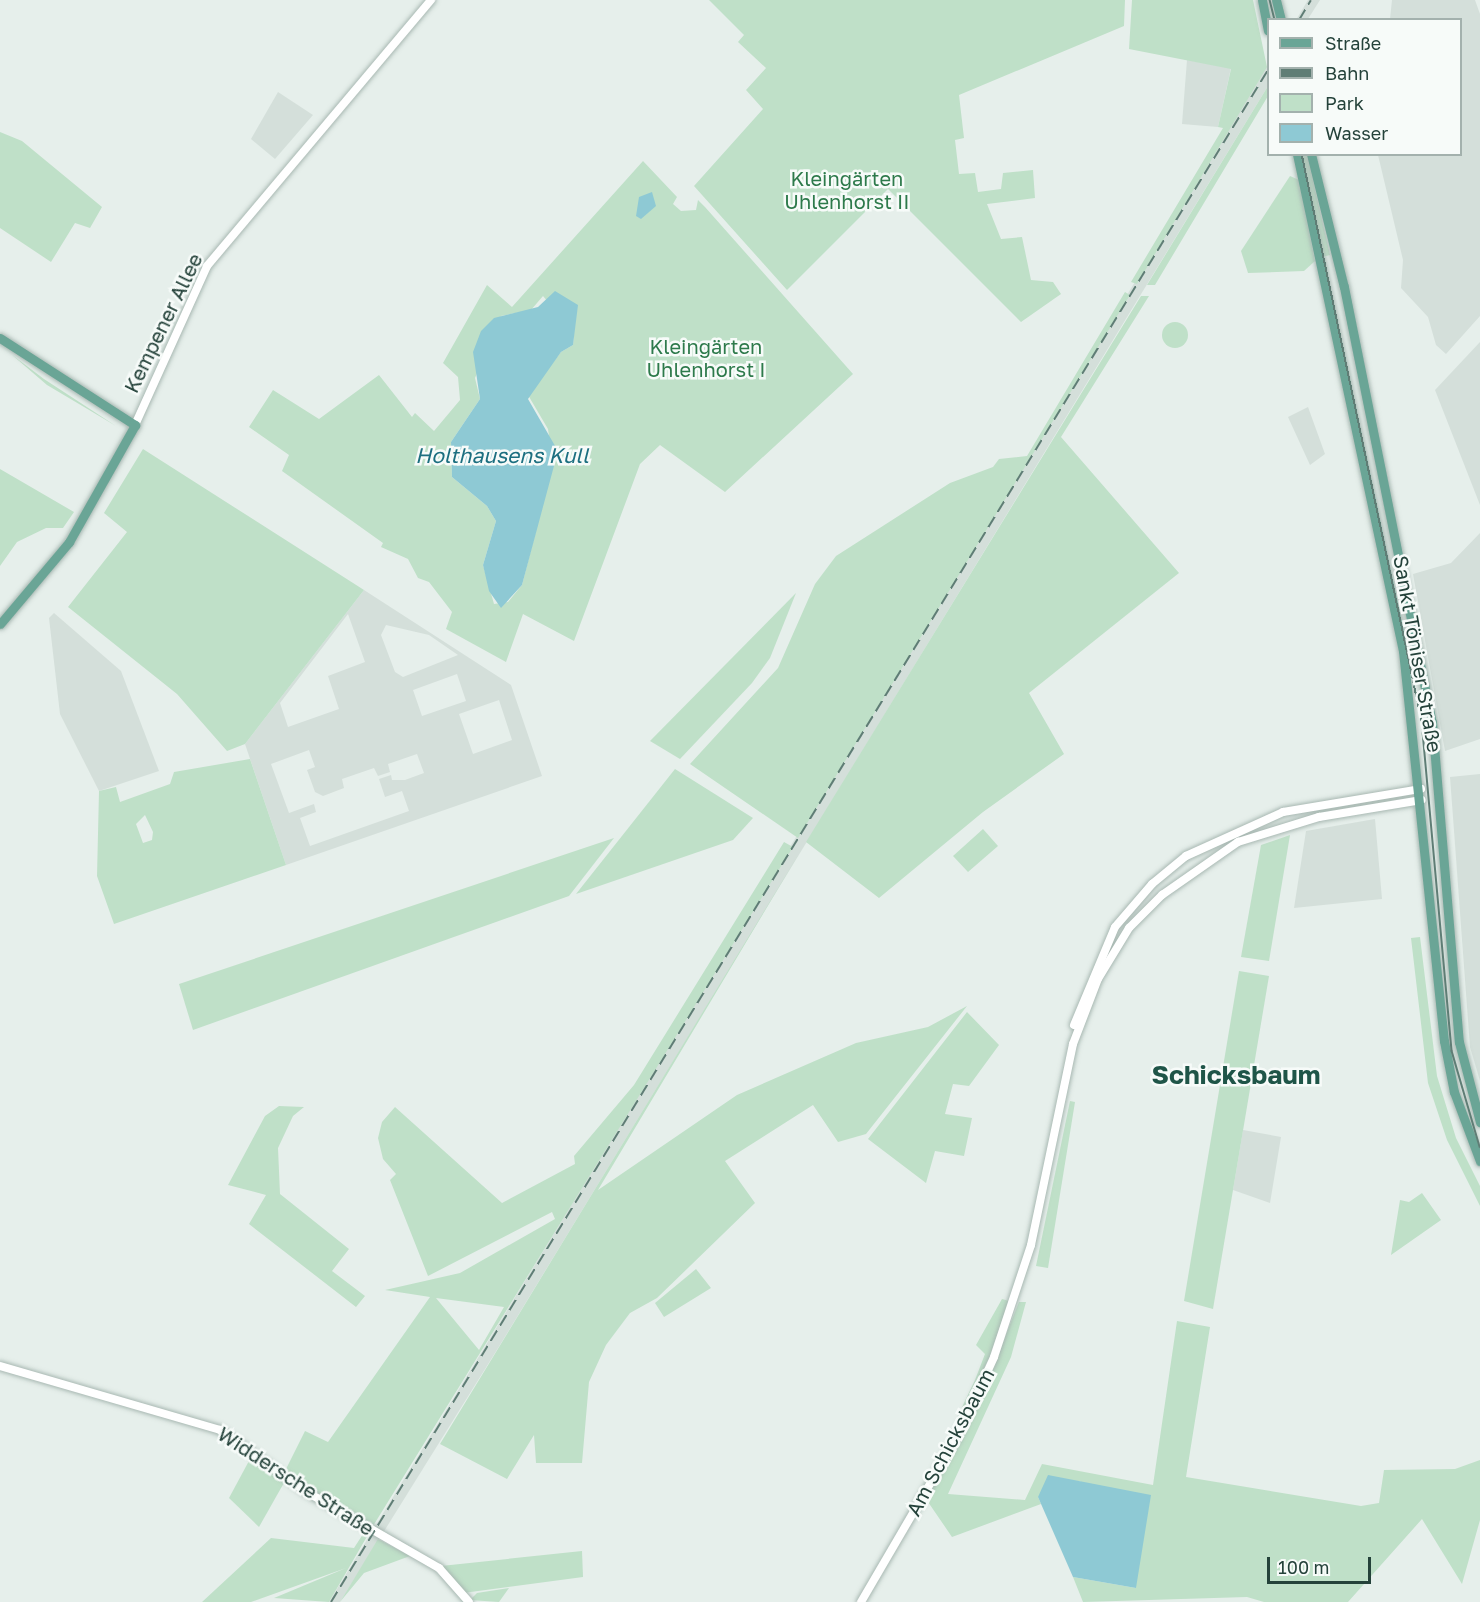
<!DOCTYPE html>
<meta charset="utf-8">
<style>
body{margin:0}
#map{position:relative;width:1480px;height:1602px;overflow:hidden;background:#e6efeb;font-family:"Golos Text",sans-serif}
div>[style]{position:absolute}
[style*='--x']{left:calc(var(--x)*1px);top:calc(var(--y)*1px);width:calc(var(--w)*1px);rotate:calc(var(--a)*1deg)}
.built>*{inset:0;background:#d4dfda}
.green>*{inset:0;background:#bfe0c8}
.round{border-radius:50%}
.water>*{inset:0;background:#8ec9d4}
.roads{filter:drop-shadow(0 0 2px #a8b8b2) drop-shadow(0 0 2px #a8b8b2)}
.minor>*{height:8px;margin:-4px;padding:0 4px;transform-origin:4px;border-radius:4px;background:#fff}
.major>*{height:9px;margin:-4.5px;padding:0 4.5px;transform-origin:4.5px;border-radius:4.5px;background:#6aa596}
.tram>*{height:1.5px;margin:-0.75px;padding:0 0.75px;transform-origin:0.75px;border-radius:0.75px;background:#5f7d75}
.rail>*{height:2px;margin-top:-1px;transform-origin:0;background:repeating-linear-gradient(90deg,#5f7d75 0 12px,transparent 0 18px)}
span{translate:-50% -50%;white-space:nowrap;text-align:center;line-height:1.15;-webkit-text-stroke:5px #f7fbf9;paint-order:stroke}
.park-label{font-size:20px;color:#2d7a4b}
.street-label{font-size:20px;color:#24423a}
.water-label{font-size:21px;color:#1c6f80;font-style:italic}
.district-label{font-size:26px;color:#1f5548;font-weight:700}
.legend{position:absolute;left:1267px;top:18px;width:195px;height:138px;box-sizing:border-box;background:#f7fbf9;border:2px solid #a3b1ad;margin:0;padding:8px 10px;list-style:none;font-size:18px;color:#24423a}
.legend li{display:flex;align-items:center;gap:12px;height:30px}
.legend b{width:30px;border:2px solid #a3b1ad}
.scale{position:absolute;left:1267px;top:1557px;width:104px;height:27px;box-sizing:border-box;border:3px solid #24423a;border-top:0;padding-left:8px;font-size:18px;line-height:21px;white-space:nowrap;color:#24423a;-webkit-text-stroke:4px #f7fbf9;paint-order:stroke}
</style>
<div id="map">
<div class="built">
<i style="clip-path:polygon(1308px 0,1320px 0,1308px 19px,1296px 20px)"></i>
<i style="clip-path:polygon(1392px 0,1475px 0,1480px 14px,1480px 316px,1446px 354px,1436px 345px,1428px 317px,1401px 288px,1403px 260px,1378px 155px,1460px 154px,1460px 20px,1390px 19px)"></i>
<i style="clip-path:polygon(1187px 60px,1231px 68px,1218px 127px,1182px 124px)"></i>
<i style="clip-path:polygon(1268px 64px,1268px 86px,495px 1353px,340px 1602px,329px 1602px)"></i>
<i style="clip-path:polygon(278px 92px,313px 115px,275px 159px,251px 139px)"></i>
<i style="clip-path:polygon(1480px 342px,1480px 505px,1435px 390px)"></i>
<i style="clip-path:polygon(1308px 407px,1325px 454px,1310px 465px,1288px 417px)"></i>
<i style="clip-path:polygon(1480px 533px,1480px 739px,1445px 751px,1413px 574px,1451px 563px)"></i>
<i style="clip-path:polygon(evenodd,364px 590px,511px 685px,542px 776px,286px 865px,245px 744px,364px 590px,348px 614px,365px 662px,328px 676px,339px 709px,288px 727px,280px 703px,348px 614px,364px 590px,386px 625px,429px 635px,458px 655px,403px 677px,395px 672px,381px 635px,386px 625px,364px 590px,457px 674px,466px 701px,422px 716px,413px 690px,457px 674px,364px 590px,499px 700px,512px 740px,473px 754px,459px 714px,499px 700px,364px 590px,309px 750px,315px 767px,307px 770px,315px 792px,323px 796px,344px 788px,342px 779px,374px 768px,378px 776px,390px 772px,388px 764px,417px 754px,424px 773px,405px 780px,392px 780px,391px 775px,379px 779px,385px 797px,402px 791px,409px 811px,310px 846px,300px 818px,316px 812px,314px 804px,289px 813px,271px 764px,309px 750px)"></i>
<i style="clip-path:polygon(54px 613px,121px 671px,159px 771px,99px 791px,60px 714px,49px 618px)"></i>
<i style="clip-path:polygon(1480px 774px,1480px 1081px,1470px 1047px,1450px 777px)"></i>
<i style="clip-path:polygon(1375px 819px,1382px 899px,1294px 908px,1306px 831px)"></i>
<i style="clip-path:polygon(1243px 1130px,1281px 1137px,1270px 1203px,1233px 1190px)"></i>
</div>
<div class="green">
<i style="clip-path:polygon(709px 0,1125px 0,1124px 26px,959px 95px,964px 138px,955px 140px,959px 174px,975px 173px,978px 192px,1001px 189px,1003px 173px,1033px 170px,1035px 198px,987px 204px,1001px 239px,1022px 237px,1031px 280px,1053px 282px,1061px 294px,1021px 322px,888px 189px,787px 290px,694px 186px,763px 109px,746px 90px,766px 68px,738px 42px,744px 35px)"></i>
<i style="clip-path:polygon(1132px 0,1253px 0,1267px 67px,1137px 284px,1131px 282px,1223px 128px,1218px 127px,1231px 69px,1129px 49px)"></i>
<i style="clip-path:polygon(1268px 86px,1268px 96px,1189px 228px,1155px 285px,1147px 285px)"></i>
<i style="clip-path:polygon(0 132px,22px 141px,102px 207px,90px 228px,75px 223px,51px 262px,0 228px)"></i>
<i style="clip-path:polygon(1299px 155px,1307px 155px,1330px 255px,1322px 257px)"></i>
<i style="clip-path:polygon(evenodd,643px 161px,677px 197px,673px 204px,681px 211px,696px 210px,698px 200px,705px 207px,853px 374px,725px 492px,660px 445px,640px 464px,574px 641px,523px 614px,506px 662px,446px 629px,452px 612px,429px 582px,418px 578px,408px 559px,381px 547px,383px 543px,282px 471px,289px 455px,249px 427px,273px 390px,319px 419px,379px 375px,412px 417px,415px 413px,434px 431px,460px 400px,458px 377px,443px 363px,487px 285px,512px 307px,643px 161px,543px 296px,574px 333px,573px 345px,561px 352px,528px 395px,548px 429px,553px 464px,522px 585px,508px 602px,494px 604px,483px 565px,496px 521px,487px 506px,452px 477px,451px 442px,480px 399px,475px 378px,501px 316px,531px 310px,543px 296px)"></i>
<i style="clip-path:polygon(1290px 176px,1299px 180px,1315px 261px,1304px 271px,1248px 273px,1241px 251px)"></i>
<i style="clip-path:polygon(1125px 292px,1130px 295px,798px 838px,690px 764px,778px 668px,815px 584px,836px 556px,950px 483px,993px 467px,999px 459px,1027px 456px)"></i>
<i style="clip-path:polygon(1141px 296px,1149px 296px,1061px 437px,1179px 573px,1029px 693px,1064px 754px,983px 812px,879px 898px,806px 842px)"></i>
<i class="round" style="left:1162px;top:322px;width:26px;height:26px"></i>
<i style="clip-path:polygon(11px 354px,44px 379px,116px 426px,47px 385px)"></i>
<i style="clip-path:polygon(143px 449px,364px 590px,245px 744px,227px 751px,177px 694px,68px 607px,127px 532px,104px 513px)"></i>
<i style="clip-path:polygon(0 469px,74px 512px,63px 528px,46px 528px,17px 542px,0 566px)"></i>
<i style="clip-path:polygon(796px 593px,770px 658px,752px 683px,680px 759px,650px 741px)"></i>
<i style="clip-path:polygon(evenodd,250px 759px,286px 865px,114px 924px,97px 876px,99px 791px,116px 787px,120px 802px,170px 784px,174px 772px,250px 759px,145px 815px,153px 832px,152px 840px,143px 843px,136px 824px,145px 815px)"></i>
<i style="clip-path:polygon(675px 769px,753px 818px,733px 840px,576px 894px)"></i>
<i style="clip-path:polygon(983px 829px,998px 846px,968px 872px,953px 856px)"></i>
<i style="clip-path:polygon(1290px 835px,1269px 961px,1241px 957px,1261px 845px)"></i>
<i style="clip-path:polygon(614px 838px,569px 896px,193px 1030px,179px 984px)"></i>
<i style="clip-path:polygon(evenodd,784px 842px,793px 847px,373px 1526px,284px 1473px,305px 1431px,328px 1442px,430px 1297px,385px 1290px,460px 1273px,555px 1219px,552px 1212px,428px 1276px,390px 1180px,396px 1174px,383px 1159px,378px 1138px,382px 1122px,395px 1107px,502px 1203px,575px 1164px,574px 1156px,634px 1085px,784px 842px,436px 1298px,504px 1307px,479px 1350px,436px 1298px)"></i>
<i style="clip-path:polygon(800px 852px,598px 1190px,737px 1095px,856px 1043px,928px 1027px,967px 1006px,866px 1134px,838px 1142px,813px 1105px,725px 1161px,755px 1203px,657px 1298px,630px 1313px,606px 1345px,589px 1382px,582px 1463px,536px 1463px,534px 1435px,507px 1479px,440px 1444px)"></i>
<i style="clip-path:polygon(1420px 937px,1437px 1076px,1456px 1138px,1480px 1186px,1480px 1206px,1447px 1140px,1428px 1083px,1411px 938px)"></i>
<i style="clip-path:polygon(1239px 971px,1269px 976px,1213px 1309px,1184px 1301px)"></i>
<i style="clip-path:polygon(967px 1012px,999px 1045px,969px 1086px,953px 1084px,945px 1114px,972px 1118px,964px 1156px,935px 1151px,926px 1183px,868px 1139px)"></i>
<i style="clip-path:polygon(1070px 1101px,1075px 1102px,1048px 1268px,1036px 1266px)"></i>
<i style="clip-path:polygon(279px 1106px,304px 1107px,293px 1116px,278px 1148px,280px 1194px,349px 1249px,332px 1271px,365px 1296px,356px 1307px,249px 1224px,266px 1195px,228px 1185px,265px 1116px)"></i>
<i style="clip-path:polygon(1422px 1193px,1441px 1220px,1391px 1255px,1400px 1200px,1409px 1202px)"></i>
<i style="clip-path:polygon(696px 1269px,711px 1288px,664px 1317px,655px 1303px)"></i>
<i style="clip-path:polygon(1002px 1299px,1009px 1301px,989px 1358px,920px 1495px,975px 1380px,985px 1354px,976px 1345px)"></i>
<i style="clip-path:polygon(1019px 1302px,1026px 1302px,1011px 1357px,948px 1494px,1025px 1500px,1042px 1464px,1153px 1485px,1177px 1321px,1210px 1327px,1186px 1477px,1361px 1506px,1379px 1503px,1384px 1470px,1455px 1469px,1480px 1460px,1480px 1520px,1462px 1584px,1422px 1519px,1348px 1602px,1264px 1602px,1247px 1597px,1083px 1602px,1073px 1577px,1136px 1588px,1080px 1481px,1038px 1497px,1041px 1504px,952px 1537px,926px 1499px,984px 1390px)"></i>
<i style="clip-path:polygon(250px 1459px,285px 1481px,259px 1527px,229px 1498px)"></i>
<i style="clip-path:polygon(365px 1531px,369px 1533px,329px 1602px,274px 1598px,346px 1568px,251px 1602px,202px 1602px,271px 1538px,354px 1548px)"></i>
<i style="clip-path:polygon(378px 1539px,410px 1556px,364px 1573px,340px 1602px)"></i>
<i style="clip-path:polygon(582px 1551px,583px 1577px,463px 1593px,441px 1566px)"></i>
<i style="clip-path:polygon(509px 1588px,499px 1602px,470px 1600px,477px 1593px)"></i>
</div>
<div class="water">
<i style="clip-path:polygon(652px 192px,656px 206px,641px 219px,636px 216px,639px 197px)"></i>
<i style="clip-path:polygon(555px 291px,578px 305px,573px 345px,561px 352px,528px 399px,558px 451px,522px 585px,501px 608px,489px 591px,483px 565px,496px 521px,487px 506px,452px 477px,451px 442px,480px 399px,473px 352px,481px 331px,494px 318px,538px 307px)"></i>
<i style="clip-path:polygon(1048px 1475px,1151px 1495px,1136px 1588px,1073px 1577px,1038px 1497px)"></i>
</div>
<div class="roads">
<div class="minor">
<i style="--x:135;--y:425;--w:175;--a:-65.6"></i>
<i style="--x:207;--y:266;--w:348;--a:-49.9"></i>
<i style="--x:1074;--y:1025;--w:106;--a:-67.3"></i>
<i style="--x:1115;--y:927;--w:57;--a:-49.3"></i>
<i style="--x:1152;--y:884;--w:44;--a:-39.5"></i>
<i style="--x:1186;--y:856;--w:107;--a:-24.4"></i>
<i style="--x:1283;--y:812;--w:140;--a:-9.5"></i>
<i style="--x:0;--y:1366;--w:229;--a:16.2"></i>
<i style="--x:220;--y:1430;--w:105;--a:35.7"></i>
<i style="--x:305;--y:1491;--w:155;--a:29.9"></i>
<i style="--x:439;--y:1568;--w:45;--a:48.6"></i>
<i style="--x:861;--y:1602;--w:190;--a:-59.7"></i>
<i style="--x:957;--y:1438;--w:89;--a:-65.4"></i>
<i style="--x:994;--y:1357;--w:118;--a:-71.7"></i>
<i style="--x:1031;--y:1245;--w:205;--a:-78.2"></i>
<i style="--x:1073;--y:1044;--w:70;--a:-69"></i>
<i style="--x:1098;--y:979;--w:60;--a:-58.7"></i>
<i style="--x:1129;--y:928;--w:47;--a:-45"></i>
<i style="--x:1162;--y:895;--w:93;--a:-34.9"></i>
<i style="--x:1238;--y:842;--w:85;--a:-17.2"></i>
<i style="--x:1319;--y:817;--w:104;--a:-9.4"></i>
</div>
<div class="major">
<i style="--x:1262;--y:0;--w:31;--a:79"></i>
<i style="--x:1276;--y:0;--w:21;--a:76"></i>
<i style="--x:1297;--y:154;--w:508;--a:77.96"></i>
<i style="--x:1403;--y:651;--w:392;--a:84"></i>
<i style="--x:1444;--y:1041;--w:52;--a:78.9"></i>
<i style="--x:1454;--y:1092;--w:74;--a:69.4"></i>
<i style="--x:1311;--y:154;--w:137;--a:76.1"></i>
<i style="--x:1344;--y:287;--w:444;--a:78.6"></i>
<i style="--x:1432;--y:722;--w:321;--a:85.2"></i>
<i style="--x:1459;--y:1042;--w:83;--a:75.3"></i>
<i style="--x:0;--y:338;--w:161;--a:32.8"></i>
<i style="--x:135;--y:425;--w:134;--a:119.4"></i>
<i style="--x:69;--y:542;--w:107;--a:130.1"></i>
</div>
</div>
<div class="tram">
<i style="--x:1270;--y:0;--w:21;--a:76"></i>
<i style="--x:1302;--y:154;--w:580;--a:78.05"></i>
<i style="--x:1422;--y:721;--w:331;--a:84.8"></i>
<i style="--x:1452;--y:1051;--w:100;--a:73.7"></i>
</div>
<div class="rail">
<i style="--x:1299;--y:20;--w:23;--a:-59"></i>
<i style="--x:331;--y:1602;--w:1796;--a:-58.55"></i>
</div>
<div class="park-label">
<span style="left:847px;top:190px">Kleingärten<br>Uhlenhorst II</span>
<span style="left:706px;top:358px">Kleingärten<br>Uhlenhorst I</span>
</div>
<div class="street-label">
<span style="left:163px;top:323px;rotate:-64deg">Kempener Allee</span>
<span style="left:1418px;top:654px;rotate:80deg">Sankt Töniser Straße</span>
<span style="left:950px;top:1442px;rotate:-62deg">Am Schicksbaum</span>
<span style="left:296px;top:1481px;rotate:33deg">Widdersche Straße</span>
</div>
<div class="water-label">
<span style="left:502px;top:455px">Holthausens Kull</span>
</div>
<div class="district-label">
<span style="left:1236px;top:1075px">Schicksbaum</span>
</div>
<ul class="legend">
<li><b style="height:8px;background:#6aa596"></b>Straße</li>
<li><b style="height:8px;background:#5f7d75"></b>Bahn</li>
<li><b style="height:16px;background:#bfe0c8"></b>Park</li>
<li><b style="height:16px;background:#8ec9d4"></b>Wasser</li>
</ul>
<div class="scale">100 m</div>
</div>
